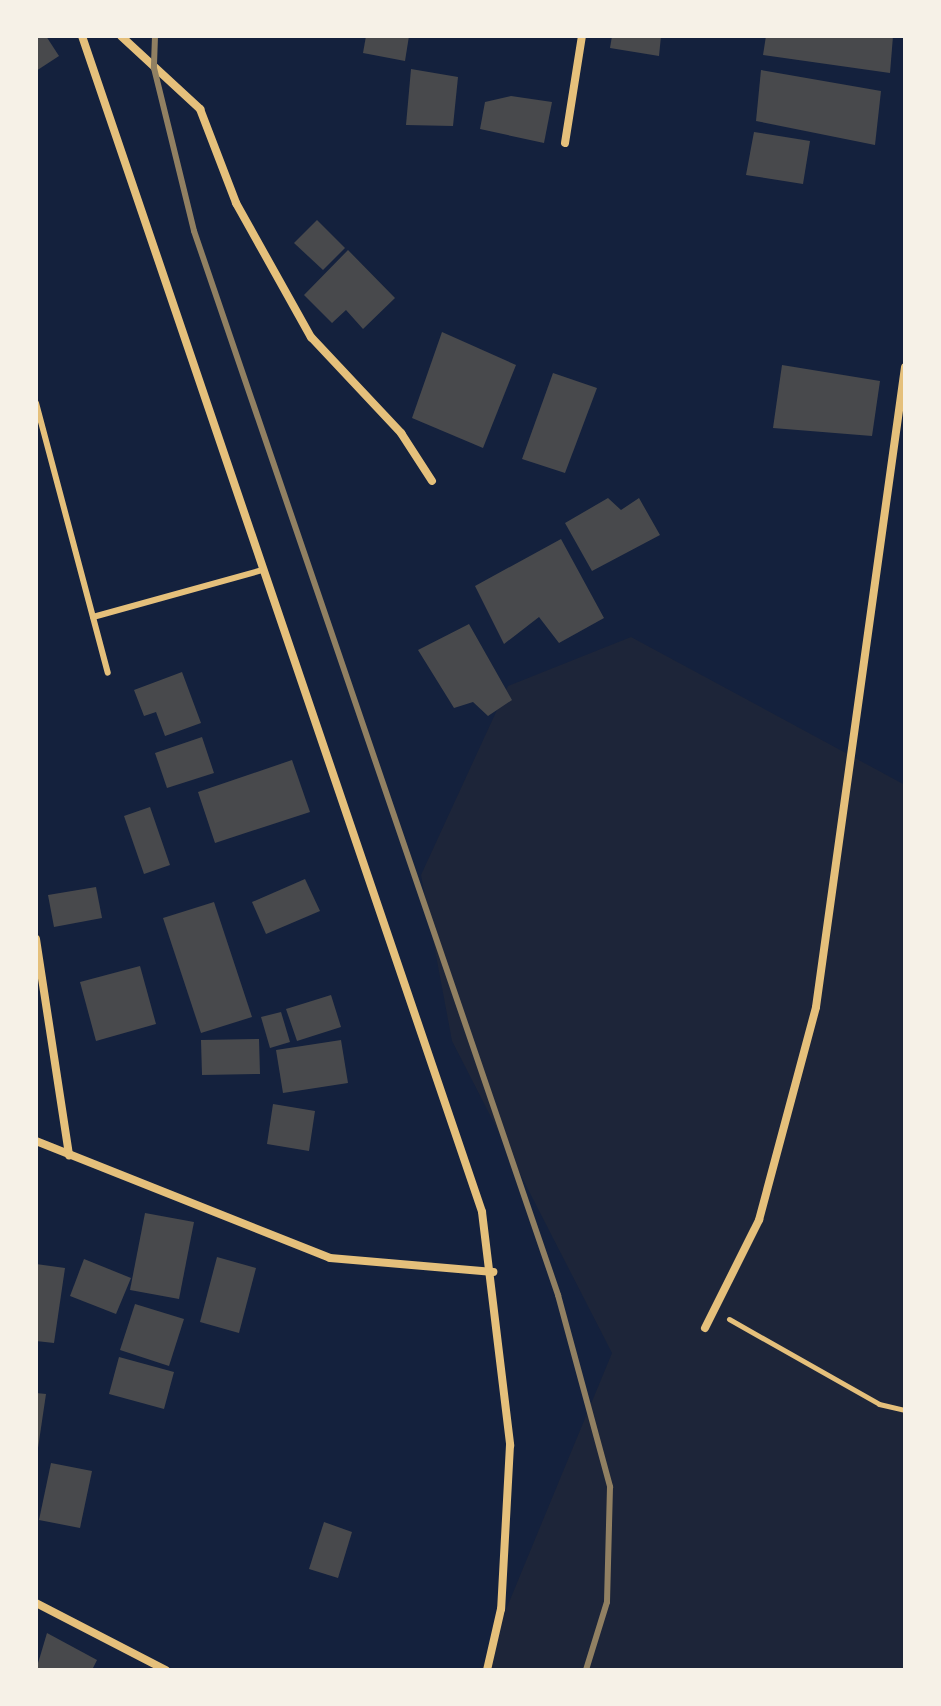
<!DOCTYPE html>
<style>
body{margin:0}
#map{position:relative;width:941px;height:1706px;overflow:hidden;background:#14213d;font-family:Georgia,serif}
div>[style]{position:absolute}
[style*='--x']{left:calc(var(--x)*1px);top:calc(var(--y)*1px);width:calc(var(--w)*1px);rotate:calc(var(--a)*1deg)}
.green>*{inset:0;background:#1d2539}
.building>*{inset:0;background:#48494c}
.path>*{height:5px;margin:-2.5px;padding:0 2.5px;transform-origin:2.5px;border-radius:2.5px;background:#e5c07b}
.service>*{height:6px;margin:-3px;padding:0 3px;transform-origin:3px;border-radius:3px;background:#e5c07b}
.minor>*{height:8px;margin:-4px;padding:0 4px;transform-origin:4px;border-radius:4px;background:#e5c07b}
.rail>*{height:6px;margin:-3px;padding:0 3px;transform-origin:3px;border-radius:3px;background:#918062}
span{translate:-50% -50%;white-space:nowrap;text-align:center;line-height:1.15;-webkit-text-stroke:8px #f6f1e7;paint-order:stroke}
.frame{position:absolute;inset:0;border:38px solid #f6f1e7;pointer-events:none}
</style>
<div id="map">
<div class="green">
<i style="clip-path:polygon(631px 637px,905px 785px,905px 1670px,481px 1670px,612px 1353px,452px 1041px,421px 875px,508px 686px)"></i>
</div>
<div class="building">
<i style="clip-path:polygon(36px 36px,46px 36px,59px 56px,36px 71px)"></i>
<i style="clip-path:polygon(366px 36px,409px 36px,405px 61px,363px 53px)"></i>
<i style="clip-path:polygon(612px 36px,661px 36px,659px 56px,610px 48px)"></i>
<i style="clip-path:polygon(766px 36px,893px 36px,890px 73px,763px 55px)"></i>
<i style="clip-path:polygon(411px 69px,458px 77px,453px 126px,406px 125px)"></i>
<i style="clip-path:polygon(761px 70px,881px 91px,875px 145px,756px 121px)"></i>
<i style="clip-path:polygon(511px 96px,552px 102px,544px 143px,480px 129px,485px 102px)"></i>
<i style="clip-path:polygon(754px 132px,810px 141px,803px 184px,746px 175px)"></i>
<i style="clip-path:polygon(317px 220px,345px 248px,323px 270px,294px 243px)"></i>
<i style="clip-path:polygon(348px 250px,395px 298px,363px 329px,346px 310px,332px 323px,304px 295px)"></i>
<i style="clip-path:polygon(442px 332px,516px 365px,483px 448px,412px 418px)"></i>
<i style="clip-path:polygon(782px 365px,880px 381px,872px 436px,773px 428px)"></i>
<i style="clip-path:polygon(553px 373px,597px 388px,565px 473px,522px 459px)"></i>
<i style="clip-path:polygon(608px 498px,621px 510px,639px 498px,660px 535px,592px 571px,565px 523px)"></i>
<i style="clip-path:polygon(561px 539px,604px 618px,559px 643px,539px 617px,504px 644px,475px 586px)"></i>
<i style="clip-path:polygon(469px 624px,512px 700px,488px 716px,473px 702px,454px 708px,418px 650px)"></i>
<i style="clip-path:polygon(182px 672px,201px 723px,165px 736px,156px 712px,144px 716px,134px 690px)"></i>
<i style="clip-path:polygon(202px 737px,214px 773px,167px 788px,155px 753px)"></i>
<i style="clip-path:polygon(292px 760px,310px 812px,215px 843px,198px 792px)"></i>
<i style="clip-path:polygon(150px 807px,170px 865px,144px 874px,124px 816px)"></i>
<i style="clip-path:polygon(305px 879px,320px 911px,266px 934px,252px 902px)"></i>
<i style="clip-path:polygon(96px 887px,102px 918px,54px 927px,48px 895px)"></i>
<i style="clip-path:polygon(214px 902px,252px 1017px,201px 1033px,163px 918px)"></i>
<i style="clip-path:polygon(140px 966px,156px 1024px,96px 1041px,80px 982px)"></i>
<i style="clip-path:polygon(331px 995px,341px 1027px,297px 1041px,286px 1009px)"></i>
<i style="clip-path:polygon(281px 1012px,290px 1042px,270px 1048px,261px 1017px)"></i>
<i style="clip-path:polygon(259px 1039px,260px 1074px,202px 1075px,201px 1040px)"></i>
<i style="clip-path:polygon(341px 1040px,348px 1083px,283px 1093px,276px 1050px)"></i>
<i style="clip-path:polygon(273px 1104px,315px 1111px,309px 1151px,267px 1144px)"></i>
<i style="clip-path:polygon(145px 1213px,194px 1222px,179px 1299px,130px 1290px)"></i>
<i style="clip-path:polygon(217px 1257px,256px 1268px,239px 1333px,200px 1322px)"></i>
<i style="clip-path:polygon(84px 1259px,131px 1278px,116px 1314px,70px 1296px)"></i>
<i style="clip-path:polygon(36px 1264px,65px 1268px,54px 1343px,36px 1341px)"></i>
<i style="clip-path:polygon(135px 1304px,184px 1319px,169px 1366px,120px 1350px)"></i>
<i style="clip-path:polygon(119px 1357px,174px 1372px,164px 1409px,109px 1394px)"></i>
<i style="clip-path:polygon(36px 1393px,46px 1394px,38px 1448px,36px 1448px)"></i>
<i style="clip-path:polygon(51px 1463px,92px 1471px,80px 1528px,39px 1520px)"></i>
<i style="clip-path:polygon(324px 1522px,352px 1532px,338px 1578px,309px 1569px)"></i>
<i style="clip-path:polygon(47px 1633px,97px 1660px,92px 1670px,36px 1670px)"></i>
</div>
<div class="path">
<i style="--x:729;--y:1319;--w:172;--a:29.5"></i>
<i style="--x:879;--y:1404;--w:27;--a:13"></i>
</div>
<div class="service">
<i style="--x:36;--y:403;--w:279;--a:75.1"></i>
<i style="--x:93;--y:617;--w:175;--a:-15.5"></i>
</div>
<div class="minor">
<i style="--x:82;--y:36;--w:1242;--a:71.21"></i>
<i style="--x:482;--y:1212;--w:235;--a:83.1"></i>
<i style="--x:510;--y:1445;--w:164;--a:93.1"></i>
<i style="--x:501;--y:1609;--w:63;--a:102.9"></i>
<i style="--x:121;--y:36;--w:108;--a:42.7"></i>
<i style="--x:200;--y:109;--w:101;--a:69"></i>
<i style="--x:236;--y:203;--w:154;--a:60.8"></i>
<i style="--x:311;--y:337;--w:132;--a:46.8"></i>
<i style="--x:401;--y:433;--w:57;--a:57.1"></i>
<i style="--x:565;--y:143;--w:108;--a:-81"></i>
<i style="--x:36;--y:939;--w:219;--a:81.3"></i>
<i style="--x:36;--y:1141;--w:316;--a:21.7"></i>
<i style="--x:330;--y:1258;--w:164;--a:4.9"></i>
<i style="--x:705;--y:1328;--w:121;--a:-63.4"></i>
<i style="--x:759;--y:1220;--w:220;--a:-75"></i>
<i style="--x:816;--y:1007;--w:646;--a:-82.08"></i>
<i style="--x:36;--y:1603;--w:146;--a:27.3"></i>
</div>
<div class="rail">
<i style="--x:155;--y:36;--w:32;--a:92"></i>
<i style="--x:154;--y:68;--w:168;--a:76.2"></i>
<i style="--x:194;--y:231;--w:1125;--a:71.11"></i>
<i style="--x:558;--y:1295;--w:199;--a:74.8"></i>
<i style="--x:610;--y:1487;--w:115;--a:91.5"></i>
<i style="--x:607;--y:1602;--w:71;--a:107.2"></i>
</div>
<div class="frame"></div>
</div>
